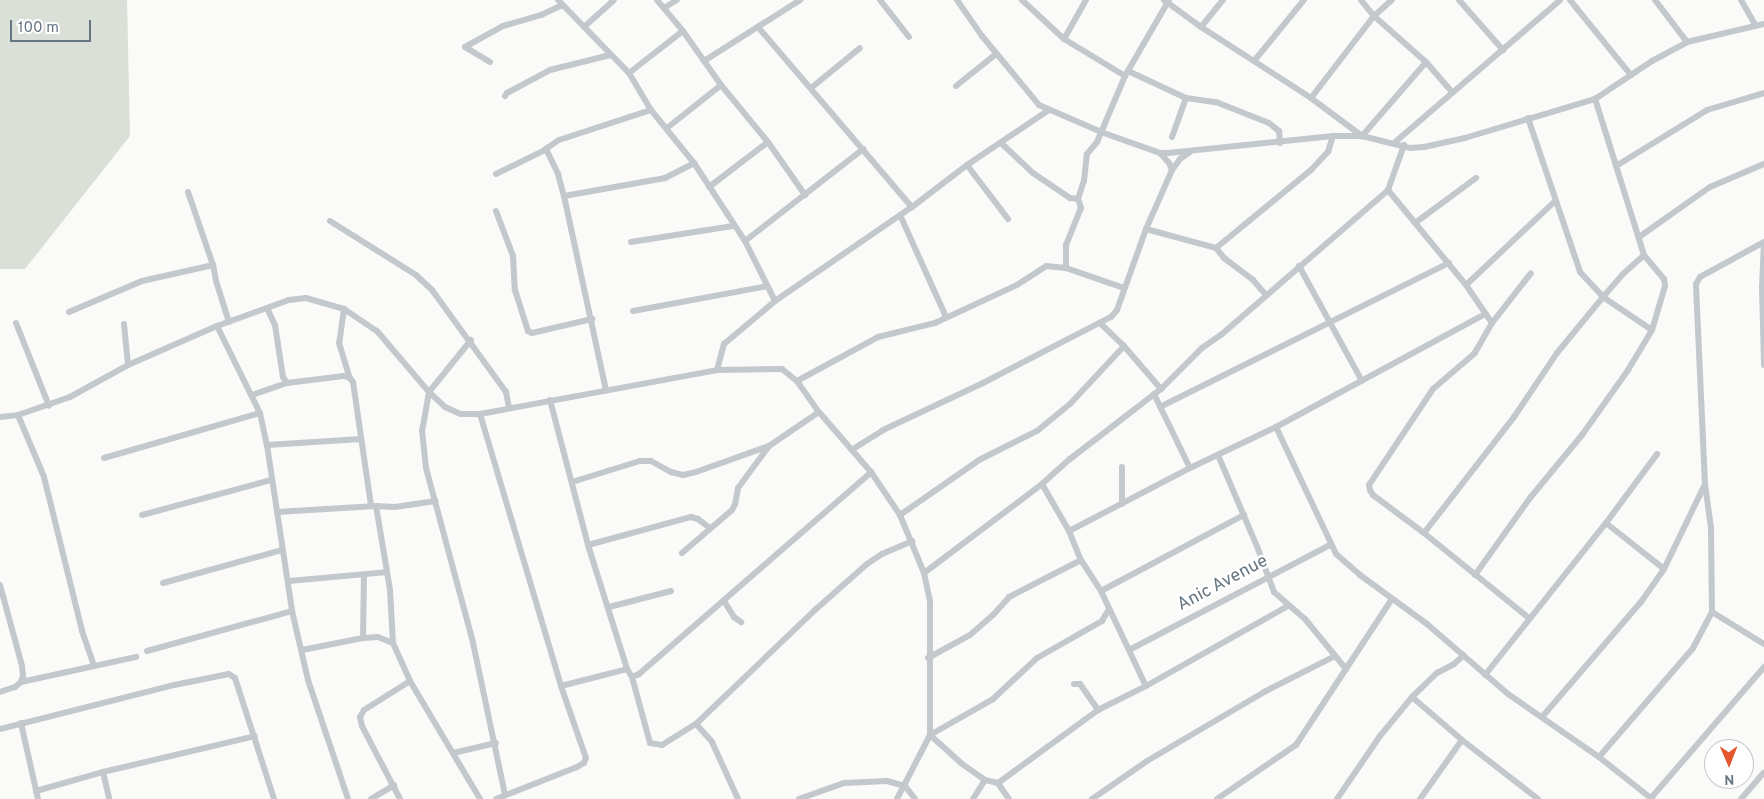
<!DOCTYPE html>
<style>
body{margin:0}
#map{position:relative;width:1764px;height:799px;overflow:hidden;background:#fafaf8;font-family:Overpass,sans-serif}
div>[style]{position:absolute}
[style*='--x']{left:calc(var(--x)*1px);top:calc(var(--y)*1px);width:calc(var(--w)*1px);rotate:calc(var(--a)*1deg)}
.green>*{inset:0;background:#dadfd7}
.minor>*{height:6px;margin:-3px;padding:0 3px;transform-origin:3px;border-radius:3px;background:#c3c8cc}
span{translate:-50% -50%;white-space:nowrap;text-align:center;line-height:1.15;-webkit-text-stroke:5px #fff;paint-order:stroke}
.street-label{font-size:18px;color:#657683}
.north{position:absolute;left:1704px;top:739px;width:50px;height:50px;box-sizing:border-box;background:#fff;border:1px solid #c1c8cd;border-radius:50%;rotate:179deg;font-size:14px;font-weight:700;line-height:20px;text-align:center;color:#657683}
.north::after{content:'';display:block;margin:auto;width:18px;height:22px;background:#e4572e;clip-path:polygon(50% 0,100% 100%,50% 72%,0 100%)}
.scale{position:absolute;left:10px;top:20px;width:81px;height:22px;box-sizing:border-box;border:2px solid #657683;border-top:0;padding-left:6px;font-size:15px;line-height:18px;white-space:nowrap;color:#657683;-webkit-text-stroke:4px #fff;paint-order:stroke}
</style>
<div id="map">
<div class="green">
<i style="clip-path:polygon(0 0,127px 0,130px 136px,25px 269px,0 269px)"></i>
</div>
<div class="minor">
<i style="--x:558;--y:0;--w:102;--a:45.8"></i>
<i style="--x:629;--y:73;--w:43;--a:59.3"></i>
<i style="--x:651;--y:110;--w:68;--a:50.9"></i>
<i style="--x:694;--y:163;--w:93;--a:56.8"></i>
<i style="--x:745;--y:241;--w:67;--a:63.4"></i>
<i style="--x:657;--y:0;--w:40;--a:50"></i>
<i style="--x:683;--y:31;--w:66;--a:54.9"></i>
<i style="--x:721;--y:85;--w:74;--a:50.5"></i>
<i style="--x:768;--y:142;--w:65;--a:55.1"></i>
<i style="--x:880;--y:0;--w:47;--a:51.9"></i>
<i style="--x:957;--y:0;--w:44;--a:55.2"></i>
<i style="--x:982;--y:36;--w:89;--a:50.4"></i>
<i style="--x:1039;--y:105;--w:68;--a:23.5"></i>
<i style="--x:1101;--y:132;--w:63;--a:19.6"></i>
<i style="--x:1160;--y:153;--w:8;--a:0"></i>
<i style="--x:1168;--y:153;--w:166;--a:-5.9"></i>
<i style="--x:1333;--y:136;--w:29;--a:0"></i>
<i style="--x:1362;--y:136;--w:49;--a:14"></i>
<i style="--x:1410;--y:148;--w:14;--a:-4"></i>
<i style="--x:1424;--y:147;--w:42;--a:-12.4"></i>
<i style="--x:1465;--y:138;--w:136;--a:-16.7"></i>
<i style="--x:1595;--y:99;--w:69;--a:-33.7"></i>
<i style="--x:1652;--y:61;--w:40;--a:-28"></i>
<i style="--x:1687;--y:42;--w:79;--a:-13.2"></i>
<i style="--x:1022;--y:0;--w:57;--a:42.9"></i>
<i style="--x:1064;--y:39;--w:71;--a:31.2"></i>
<i style="--x:1164;--y:0;--w:46;--a:36.1"></i>
<i style="--x:1201;--y:27;--w:131;--a:32.8"></i>
<i style="--x:1311;--y:98;--w:64;--a:36.7"></i>
<i style="--x:1362;--y:136;--w:98;--a:-49.1"></i>
<i style="--x:1361;--y:0;--w:21;--a:51"></i>
<i style="--x:1374;--y:16;--w:69;--a:41.5"></i>
<i style="--x:1426;--y:62;--w:40;--a:49"></i>
<i style="--x:1459;--y:0;--w:67;--a:48.7"></i>
<i style="--x:1570;--y:0;--w:97;--a:50.9"></i>
<i style="--x:1655;--y:0;--w:53;--a:52.7"></i>
<i style="--x:1741;--y:0;--w:30;--a:60"></i>
<i style="--x:664;--y:8;--w:15;--a:-32"></i>
<i style="--x:584;--y:27;--w:40;--a:-42"></i>
<i style="--x:758;--y:27;--w:237;--a:49.5"></i>
<i style="--x:1201;--y:27;--w:35;--a:-51"></i>
<i style="--x:1064;--y:39;--w:45;--a:-60.6"></i>
<i style="--x:704;--y:61;--w:114;--a:-32.4"></i>
<i style="--x:1254;--y:61;--w:79;--a:-50.7"></i>
<i style="--x:490;--y:62;--w:29;--a:-149"></i>
<i style="--x:465;--y:47;--w:43;--a:-28.9"></i>
<i style="--x:503;--y:26;--w:40;--a:-16"></i>
<i style="--x:541;--y:15;--w:23;--a:-25"></i>
<i style="--x:1128;--y:71;--w:64;--a:25"></i>
<i style="--x:1186;--y:98;--w:30;--a:8"></i>
<i style="--x:1216;--y:102;--w:57;--a:21.6"></i>
<i style="--x:1269;--y:123;--w:13;--a:39"></i>
<i style="--x:1279;--y:131;--w:12;--a:85"></i>
<i style="--x:629;--y:73;--w:68;--a:-37.9"></i>
<i style="--x:956;--y:86;--w:51;--a:-38.7"></i>
<i style="--x:811;--y:88;--w:63;--a:-39.2"></i>
<i style="--x:505;--y:96;--w:4;--a:-56"></i>
<i style="--x:507;--y:93;--w:49;--a:-28.1"></i>
<i style="--x:550;--y:70;--w:62;--a:-14"></i>
<i style="--x:1311;--y:98;--w:103;--a:-52.5"></i>
<i style="--x:1374;--y:16;--w:24;--a:-42"></i>
<i style="--x:1528;--y:118;--w:163;--a:71.3"></i>
<i style="--x:1580;--y:272;--w:34;--a:47"></i>
<i style="--x:1603;--y:297;--w:30;--a:-49"></i>
<i style="--x:1623;--y:274;--w:28;--a:-42"></i>
<i style="--x:667;--y:128;--w:69;--a:-38.5"></i>
<i style="--x:1172;--y:137;--w:41;--a:-70.3"></i>
<i style="--x:1001;--y:143;--w:44;--a:43.2"></i>
<i style="--x:1033;--y:173;--w:45;--a:34"></i>
<i style="--x:1070;--y:198;--w:8;--a:7"></i>
<i style="--x:1394;--y:143;--w:219;--a:-40.7"></i>
<i style="--x:546;--y:149;--w:28;--a:64"></i>
<i style="--x:558;--y:174;--w:23;--a:75"></i>
<i style="--x:564;--y:196;--w:199;--a:77.8"></i>
<i style="--x:967;--y:165;--w:68;--a:52.8"></i>
<i style="--x:1616;--y:166;--w:107;--a:-31.6"></i>
<i style="--x:1707;--y:110;--w:59;--a:-16.6"></i>
<i style="--x:1172;--y:170;--w:14;--a:-54"></i>
<i style="--x:1180;--y:159;--w:12;--a:-35"></i>
<i style="--x:496;--y:174;--w:52;--a:-26.1"></i>
<i style="--x:543;--y:151;--w:19;--a:-35"></i>
<i style="--x:559;--y:140;--w:97;--a:-18.1"></i>
<i style="--x:709;--y:187;--w:74;--a:-37.3"></i>
<i style="--x:1388;--y:190;--w:123;--a:50.6"></i>
<i style="--x:1466;--y:285;--w:46;--a:55.6"></i>
<i style="--x:1492;--y:323;--w:34;--a:120"></i>
<i style="--x:1475;--y:353;--w:55;--a:139.4"></i>
<i style="--x:1433;--y:389;--w:115;--a:123.7"></i>
<i style="--x:1369;--y:485;--w:5;--a:79"></i>
<i style="--x:1370;--y:490;--w:6;--a:59"></i>
<i style="--x:1373;--y:495;--w:64;--a:36.7"></i>
<i style="--x:1424;--y:533;--w:135;--a:39"></i>
<i style="--x:188;--y:192;--w:77;--a:71.1"></i>
<i style="--x:564;--y:196;--w:103;--a:-10.1"></i>
<i style="--x:665;--y:178;--w:33;--a:-27"></i>
<i style="--x:496;--y:211;--w:48;--a:69.3"></i>
<i style="--x:513;--y:256;--w:34;--a:87"></i>
<i style="--x:515;--y:290;--w:43;--a:72.4"></i>
<i style="--x:528;--y:331;--w:4;--a:27"></i>
<i style="--x:532;--y:333;--w:62;--a:-13.1"></i>
<i style="--x:900;--y:215;--w:112;--a:65.7"></i>
<i style="--x:330;--y:221;--w:102;--a:32.1"></i>
<i style="--x:416;--y:275;--w:22;--a:43"></i>
<i style="--x:432;--y:290;--w:126;--a:54"></i>
<i style="--x:506;--y:392;--w:16;--a:79"></i>
<i style="--x:1415;--y:223;--w:76;--a:-36.4"></i>
<i style="--x:1146;--y:229;--w:73;--a:15.2"></i>
<i style="--x:1216;--y:248;--w:13;--a:51"></i>
<i style="--x:1224;--y:258;--w:36;--a:37"></i>
<i style="--x:1253;--y:280;--w:20;--a:49"></i>
<i style="--x:1639;--y:237;--w:87;--a:-35.2"></i>
<i style="--x:1710;--y:187;--w:59;--a:-23.1"></i>
<i style="--x:745;--y:241;--w:150;--a:-37.9"></i>
<i style="--x:631;--y:242;--w:103;--a:-8.9"></i>
<i style="--x:1764;--y:242;--w:45;--a:92.5"></i>
<i style="--x:1762;--y:287;--w:78;--a:88.5"></i>
<i style="--x:1216;--y:248;--w:123;--a:-39.4"></i>
<i style="--x:1311;--y:170;--w:25;--a:-47"></i>
<i style="--x:1328;--y:152;--w:17;--a:-73"></i>
<i style="--x:1299;--y:266;--w:131;--a:61.3"></i>
<i style="--x:1066;--y:268;--w:23;--a:-90"></i>
<i style="--x:1066;--y:245;--w:40;--a:-68"></i>
<i style="--x:1081;--y:208;--w:9;--a:-108"></i>
<i style="--x:1078;--y:199;--w:19;--a:-72"></i>
<i style="--x:1084;--y:181;--w:27;--a:-84"></i>
<i style="--x:1087;--y:154;--w:16;--a:-50"></i>
<i style="--x:1097;--y:142;--w:72;--a:-67"></i>
<i style="--x:1125;--y:76;--w:88;--a:-59.9"></i>
<i style="--x:1466;--y:285;--w:122;--a:-43.3"></i>
<i style="--x:267;--y:308;--w:19;--a:65"></i>
<i style="--x:275;--y:325;--w:53;--a:81.3"></i>
<i style="--x:283;--y:377;--w:7;--a:56"></i>
<i style="--x:344;--y:309;--w:34;--a:98"></i>
<i style="--x:339;--y:343;--w:37;--a:73"></i>
<i style="--x:633;--y:311;--w:137;--a:-10.5"></i>
<i style="--x:69;--y:312;--w:79;--a:-23"></i>
<i style="--x:142;--y:281;--w:73;--a:-12.7"></i>
<i style="--x:213;--y:265;--w:16;--a:79"></i>
<i style="--x:216;--y:281;--w:43;--a:72.4"></i>
<i style="--x:16;--y:323;--w:89;--a:68.3"></i>
<i style="--x:1100;--y:323;--w:33;--a:44"></i>
<i style="--x:1124;--y:346;--w:57;--a:49.3"></i>
<i style="--x:1492;--y:323;--w:63;--a:-52"></i>
<i style="--x:124;--y:324;--w:41;--a:84.4"></i>
<i style="--x:217;--y:326;--w:97;--a:63.7"></i>
<i style="--x:260;--y:413;--w:33;--a:78"></i>
<i style="--x:267;--y:445;--w:168;--a:81.4"></i>
<i style="--x:292;--y:611;--w:71;--a:76.9"></i>
<i style="--x:308;--y:680;--w:126;--a:71.4"></i>
<i style="--x:471;--y:340;--w:67;--a:128.9"></i>
<i style="--x:429;--y:392;--w:39;--a:100"></i>
<i style="--x:422;--y:430;--w:38;--a:84"></i>
<i style="--x:426;--y:468;--w:176;--a:74.9"></i>
<i style="--x:472;--y:638;--w:160;--a:78.1"></i>
<i style="--x:717;--y:370;--w:27;--a:-75"></i>
<i style="--x:724;--y:344;--w:67;--a:-40.1"></i>
<i style="--x:775;--y:301;--w:166;--a:-34.5"></i>
<i style="--x:912;--y:207;--w:69;--a:-37.4"></i>
<i style="--x:967;--y:165;--w:99;--a:-33.9"></i>
<i style="--x:797;--y:381;--w:92;--a:-28.5"></i>
<i style="--x:878;--y:337;--w:59;--a:-13.8"></i>
<i style="--x:935;--y:323;--w:90;--a:-24.9"></i>
<i style="--x:1017;--y:285;--w:35;--a:-33"></i>
<i style="--x:1046;--y:266;--w:20;--a:6"></i>
<i style="--x:1066;--y:268;--w:61;--a:19"></i>
<i style="--x:1154;--y:394;--w:82;--a:64.1"></i>
<i style="--x:252;--y:395;--w:37;--a:-19"></i>
<i style="--x:287;--y:383;--w:57;--a:-7"></i>
<i style="--x:344;--y:376;--w:6;--a:18"></i>
<i style="--x:350;--y:378;--w:5;--a:53"></i>
<i style="--x:353;--y:382;--w:125;--a:81.7"></i>
<i style="--x:550;--y:400;--w:150;--a:75.3"></i>
<i style="--x:588;--y:545;--w:130;--a:72.5"></i>
<i style="--x:627;--y:669;--w:9;--a:58"></i>
<i style="--x:632;--y:677;--w:8;--a:-23"></i>
<i style="--x:639;--y:674;--w:308;--a:-41"></i>
<i style="--x:1160;--y:407;--w:323;--a:-26.5"></i>
<i style="--x:480;--y:414;--w:284;--a:73.4"></i>
<i style="--x:561;--y:686;--w:76;--a:70.9"></i>
<i style="--x:586;--y:758;--w:5;--a:112"></i>
<i style="--x:584;--y:763;--w:8;--a:150"></i>
<i style="--x:577;--y:767;--w:87;--a:158.4"></i>
<i style="--x:18;--y:415;--w:67;--a:67.2"></i>
<i style="--x:44;--y:477;--w:159;--a:76.1"></i>
<i style="--x:82;--y:631;--w:37;--a:71"></i>
<i style="--x:0;--y:417;--w:18;--a:-6"></i>
<i style="--x:18;--y:415;--w:55;--a:-19.1"></i>
<i style="--x:70;--y:397;--w:66;--a:-28.9"></i>
<i style="--x:128;--y:365;--w:97;--a:-23.7"></i>
<i style="--x:217;--y:326;--w:77;--a:-19.9"></i>
<i style="--x:289;--y:300;--w:17;--a:-7"></i>
<i style="--x:306;--y:298;--w:40;--a:16"></i>
<i style="--x:344;--y:309;--w:40;--a:34"></i>
<i style="--x:377;--y:331;--w:80;--a:49.6"></i>
<i style="--x:429;--y:392;--w:22;--a:43"></i>
<i style="--x:445;--y:407;--w:17;--a:24"></i>
<i style="--x:461;--y:414;--w:19;--a:0"></i>
<i style="--x:480;--y:414;--w:241;--a:-10.5"></i>
<i style="--x:717;--y:370;--w:65;--a:-0.9"></i>
<i style="--x:782;--y:369;--w:19;--a:39"></i>
<i style="--x:797;--y:381;--w:38;--a:55"></i>
<i style="--x:819;--y:412;--w:79;--a:49.1"></i>
<i style="--x:871;--y:472;--w:52;--a:56"></i>
<i style="--x:900;--y:515;--w:63;--a:67.5"></i>
<i style="--x:924;--y:573;--w:30;--a:78"></i>
<i style="--x:930;--y:602;--w:133;--a:90"></i>
<i style="--x:930;--y:735;--w:72;--a:117.3"></i>
<i style="--x:1276;--y:427;--w:140;--a:64.7"></i>
<i style="--x:1336;--y:554;--w:32;--a:41"></i>
<i style="--x:1360;--y:575;--w:83;--a:36.2"></i>
<i style="--x:1427;--y:624;--w:107;--a:40.8"></i>
<i style="--x:1508;--y:694;--w:111;--a:34.7"></i>
<i style="--x:1599;--y:757;--w:68;--a:38.4"></i>
<i style="--x:267;--y:445;--w:94;--a:-3.7"></i>
<i style="--x:853;--y:449;--w:36;--a:-32"></i>
<i style="--x:883;--y:430;--w:110;--a:-25.2"></i>
<i style="--x:983;--y:383;--w:144;--a:-27.3"></i>
<i style="--x:1111;--y:317;--w:9;--a:-49"></i>
<i style="--x:1117;--y:310;--w:86;--a:-70.3"></i>
<i style="--x:1146;--y:229;--w:64;--a:-66.2"></i>
<i style="--x:1172;--y:170;--w:8;--a:-113"></i>
<i style="--x:1169;--y:163;--w:13;--a:-132"></i>
<i style="--x:1218;--y:455;--w:102;--a:66.9"></i>
<i style="--x:1258;--y:549;--w:46;--a:69.6"></i>
<i style="--x:1274;--y:592;--w:41;--a:41.1"></i>
<i style="--x:1305;--y:619;--w:65;--a:50.6"></i>
<i style="--x:104;--y:458;--w:162;--a:-16.1"></i>
<i style="--x:1122;--y:467;--w:37;--a:90"></i>
<i style="--x:572;--y:482;--w:71;--a:-17.2"></i>
<i style="--x:640;--y:461;--w:11;--a:0"></i>
<i style="--x:651;--y:461;--w:23;--a:29"></i>
<i style="--x:671;--y:472;--w:12;--a:14"></i>
<i style="--x:683;--y:475;--w:13;--a:-13"></i>
<i style="--x:696;--y:472;--w:77;--a:-19.6"></i>
<i style="--x:769;--y:446;--w:60;--a:-34.2"></i>
<i style="--x:1042;--y:484;--w:54;--a:60.1"></i>
<i style="--x:1069;--y:531;--w:31;--a:68"></i>
<i style="--x:1081;--y:560;--w:37;--a:57"></i>
<i style="--x:1101;--y:591;--w:105;--a:64.7"></i>
<i style="--x:376;--y:506;--w:85;--a:80.5"></i>
<i style="--x:390;--y:590;--w:53;--a:86.8"></i>
<i style="--x:393;--y:643;--w:42;--a:65.9"></i>
<i style="--x:410;--y:681;--w:137;--a:59.3"></i>
<i style="--x:277;--y:512;--w:99;--a:-3.5"></i>
<i style="--x:376;--y:506;--w:19;--a:3"></i>
<i style="--x:395;--y:507;--w:41;--a:-8.3"></i>
<i style="--x:142;--y:515;--w:134;--a:-15.2"></i>
<i style="--x:900;--y:515;--w:96;--a:-34.8"></i>
<i style="--x:979;--y:460;--w:65;--a:-26.6"></i>
<i style="--x:1037;--y:431;--w:43;--a:-39.3"></i>
<i style="--x:1070;--y:404;--w:79;--a:-47"></i>
<i style="--x:1606;--y:523;--w:86;--a:-53.5"></i>
<i style="--x:1069;--y:531;--w:136;--a:-27.5"></i>
<i style="--x:1190;--y:468;--w:95;--a:-25.5"></i>
<i style="--x:1276;--y:427;--w:238;--a:-28.4"></i>
<i style="--x:1424;--y:533;--w:147;--a:-52.2"></i>
<i style="--x:1514;--y:417;--w:77;--a:-56.1"></i>
<i style="--x:1557;--y:353;--w:72;--a:-50.6"></i>
<i style="--x:1603;--y:297;--w:59;--a:34"></i>
<i style="--x:588;--y:545;--w:107;--a:-15.2"></i>
<i style="--x:691;--y:517;--w:7;--a:16"></i>
<i style="--x:698;--y:519;--w:15;--a:37"></i>
<i style="--x:682;--y:553;--w:66;--a:-40.7"></i>
<i style="--x:732;--y:510;--w:7;--a:-63"></i>
<i style="--x:735;--y:504;--w:16;--a:-79"></i>
<i style="--x:738;--y:488;--w:52;--a:-53.6"></i>
<i style="--x:924;--y:573;--w:148;--a:-37"></i>
<i style="--x:1042;--y:484;--w:38;--a:-42"></i>
<i style="--x:1070;--y:459;--w:115;--a:-37.6"></i>
<i style="--x:1161;--y:389;--w:58;--a:-45"></i>
<i style="--x:1202;--y:348;--w:24;--a:-35"></i>
<i style="--x:1222;--y:334;--w:220;--a:-40.9"></i>
<i style="--x:1388;--y:190;--w:48;--a:-70.4"></i>
<i style="--x:1475;--y:575;--w:95;--a:-54.5"></i>
<i style="--x:1530;--y:498;--w:82;--a:-50.5"></i>
<i style="--x:1582;--y:435;--w:80;--a:-54.7"></i>
<i style="--x:1628;--y:370;--w:47;--a:-59"></i>
<i style="--x:1652;--y:330;--w:46;--a:-73.5"></i>
<i style="--x:1665;--y:286;--w:7;--a:-98"></i>
<i style="--x:1664;--y:279;--w:31;--a:-130"></i>
<i style="--x:1644;--y:255;--w:164;--a:-107.4"></i>
<i style="--x:289;--y:581;--w:98;--a:-5.2"></i>
<i style="--x:163;--y:583;--w:123;--a:-15.5"></i>
<i style="--x:0;--y:585;--w:84;--a:74.8"></i>
<i style="--x:22;--y:666;--w:10;--a:84"></i>
<i style="--x:23;--y:676;--w:6;--a:108"></i>
<i style="--x:21;--y:682;--w:8;--a:140"></i>
<i style="--x:15;--y:687;--w:16;--a:162"></i>
<i style="--x:1101;--y:591;--w:162;--a:-28"></i>
<i style="--x:724;--y:601;--w:19;--a:58"></i>
<i style="--x:734;--y:617;--w:9;--a:36"></i>
<i style="--x:609;--y:607;--w:64;--a:-14.5"></i>
<i style="--x:1712;--y:612;--w:61;--a:31.6"></i>
<i style="--x:363;--y:638;--w:63;--a:-89.1"></i>
<i style="--x:1131;--y:649;--w:225;--a:-27.6"></i>
<i style="--x:302;--y:650;--w:62;--a:-11.1"></i>
<i style="--x:363;--y:638;--w:15;--a:-4"></i>
<i style="--x:378;--y:637;--w:16;--a:22"></i>
<i style="--x:147;--y:651;--w:150;--a:-15.4"></i>
<i style="--x:928;--y:658;--w:48;--a:-28.7"></i>
<i style="--x:970;--y:635;--w:30;--a:-41"></i>
<i style="--x:993;--y:615;--w:24;--a:-48"></i>
<i style="--x:1009;--y:597;--w:81;--a:-27.2"></i>
<i style="--x:1485;--y:675;--w:194;--a:-51.5"></i>
<i style="--x:1606;--y:523;--w:74;--a:38.4"></i>
<i style="--x:632;--y:677;--w:68;--a:74.7"></i>
<i style="--x:650;--y:743;--w:12;--a:9"></i>
<i style="--x:662;--y:745;--w:40;--a:-32"></i>
<i style="--x:696;--y:724;--w:165;--a:-43.8"></i>
<i style="--x:815;--y:610;--w:69;--a:-41.5"></i>
<i style="--x:867;--y:564;--w:18;--a:-34"></i>
<i style="--x:882;--y:554;--w:33;--a:-23"></i>
<i style="--x:21;--y:682;--w:118;--a:-12.3"></i>
<i style="--x:1074;--y:684;--w:6;--a:0"></i>
<i style="--x:1080;--y:684;--w:32;--a:55"></i>
<i style="--x:561;--y:686;--w:68;--a:-14.4"></i>
<i style="--x:1412;--y:697;--w:66;--a:40.7"></i>
<i style="--x:1462;--y:740;--w:96;--a:37.8"></i>
<i style="--x:1542;--y:717;--w:152;--a:-49.3"></i>
<i style="--x:1641;--y:602;--w:40;--a:-55.1"></i>
<i style="--x:1664;--y:569;--w:94;--a:-64.2"></i>
<i style="--x:21;--y:723;--w:78;--a:77.4"></i>
<i style="--x:696;--y:724;--w:24;--a:48"></i>
<i style="--x:712;--y:742;--w:63;--a:65.5"></i>
<i style="--x:0;--y:729;--w:179;--a:-14.2"></i>
<i style="--x:174;--y:685;--w:56;--a:-11.3"></i>
<i style="--x:229;--y:674;--w:7;--a:34"></i>
<i style="--x:235;--y:678;--w:127;--a:72.1"></i>
<i style="--x:453;--y:753;--w:44;--a:-13.1"></i>
<i style="--x:1599;--y:757;--w:144;--a:-49.2"></i>
<i style="--x:1693;--y:648;--w:41;--a:-62.2"></i>
<i style="--x:1712;--y:612;--w:84;--a:-90.7"></i>
<i style="--x:1711;--y:528;--w:44;--a:-97.8"></i>
<i style="--x:1705;--y:484;--w:200;--a:-92.6"></i>
<i style="--x:1696;--y:284;--w:8;--a:-60"></i>
<i style="--x:1700;--y:277;--w:73;--a:-28.7"></i>
<i style="--x:103;--y:772;--w:28;--a:77"></i>
<i style="--x:998;--y:783;--w:124;--a:-36.1"></i>
<i style="--x:1098;--y:710;--w:54;--a:-26.6"></i>
<i style="--x:1146;--y:686;--w:163;--a:-29.4"></i>
<i style="--x:36;--y:791;--w:70;--a:-15.8"></i>
<i style="--x:103;--y:772;--w:156;--a:-13.3"></i>
<i style="--x:1651;--y:798;--w:173;--a:-49.2"></i>
<i style="--x:371;--y:799;--w:27;--a:-31"></i>
<i style="--x:400;--y:799;--w:82;--a:-117.5"></i>
<i style="--x:362;--y:726;--w:9;--a:-103"></i>
<i style="--x:360;--y:717;--w:8;--a:-60"></i>
<i style="--x:364;--y:710;--w:54;--a:-32.2"></i>
<i style="--x:799;--y:799;--w:48;--a:-19.6"></i>
<i style="--x:844;--y:783;--w:43;--a:-2.7"></i>
<i style="--x:887;--y:781;--w:19;--a:16"></i>
<i style="--x:905;--y:786;--w:16;--a:52"></i>
<i style="--x:973;--y:799;--w:22;--a:-58"></i>
<i style="--x:1009;--y:799;--w:19;--a:-125"></i>
<i style="--x:998;--y:783;--w:13;--a:-167"></i>
<i style="--x:985;--y:780;--w:29;--a:-145"></i>
<i style="--x:961;--y:763;--w:42;--a:-137.9"></i>
<i style="--x:930;--y:735;--w:73;--a:-29.7"></i>
<i style="--x:993;--y:699;--w:60;--a:-43"></i>
<i style="--x:1037;--y:658;--w:75;--a:-29.6"></i>
<i style="--x:1102;--y:621;--w:14;--a:-60"></i>
<i style="--x:1092;--y:799;--w:67;--a:-34.6"></i>
<i style="--x:1147;--y:761;--w:136;--a:-30.5"></i>
<i style="--x:1264;--y:692;--w:80;--a:-26.9"></i>
<i style="--x:1217;--y:799;--w:96;--a:-34.4"></i>
<i style="--x:1296;--y:745;--w:175;--a:-56.7"></i>
<i style="--x:1337;--y:799;--w:76;--a:-55.7"></i>
<i style="--x:1380;--y:736;--w:50;--a:-50.6"></i>
<i style="--x:1412;--y:697;--w:35;--a:-44"></i>
<i style="--x:1437;--y:673;--w:19;--a:-28"></i>
<i style="--x:1454;--y:664;--w:13;--a:-42"></i>
<i style="--x:1420;--y:799;--w:72;--a:-54.6"></i>
<i style="--x:1741;--y:799;--w:35;--a:-49"></i>
</div>
<div class="street-label">
<span style="left:1223px;top:584px;rotate:-28deg">Anic Avenue</span>
</div>
<div class="north">N</div>
<div class="scale">100 m</div>
</div>
